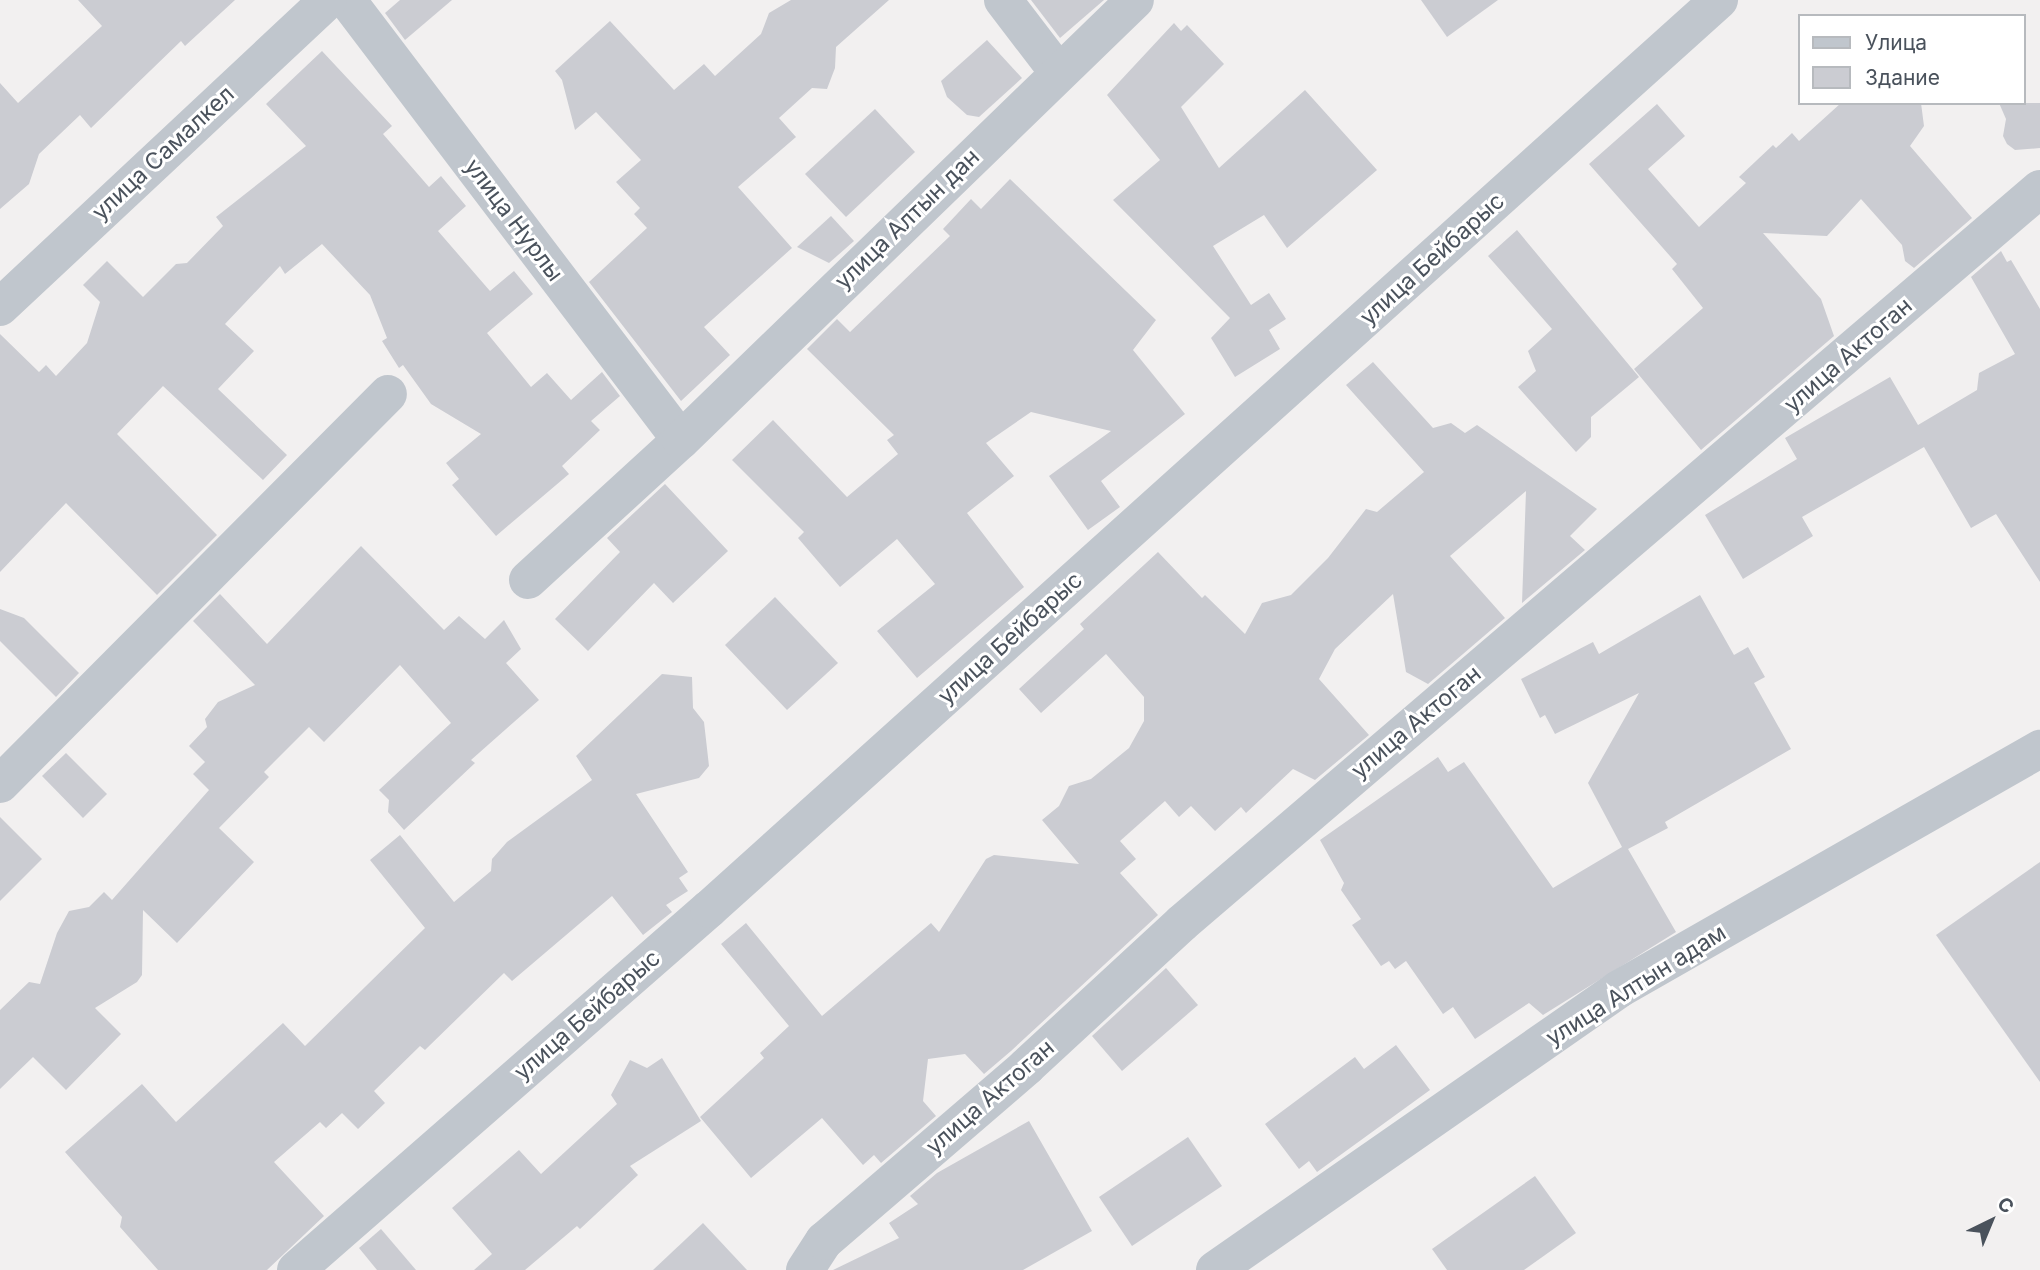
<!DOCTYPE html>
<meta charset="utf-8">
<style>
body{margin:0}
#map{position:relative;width:2040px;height:1270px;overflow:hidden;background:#f2f0f0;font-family:Inter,sans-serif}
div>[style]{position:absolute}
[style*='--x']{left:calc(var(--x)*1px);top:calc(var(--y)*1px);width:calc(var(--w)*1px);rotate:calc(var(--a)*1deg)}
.building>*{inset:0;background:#cbccd2}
.minor>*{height:38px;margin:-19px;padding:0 19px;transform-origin:19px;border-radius:19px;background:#c0c6cd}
span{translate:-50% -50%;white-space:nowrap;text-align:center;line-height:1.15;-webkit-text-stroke:6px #fff;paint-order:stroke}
.street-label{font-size:23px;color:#4a525c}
.legend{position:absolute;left:1798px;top:14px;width:228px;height:91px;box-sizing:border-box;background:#fff;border:2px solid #b7babe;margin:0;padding:9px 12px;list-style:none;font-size:21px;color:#4a525c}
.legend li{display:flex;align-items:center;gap:14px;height:35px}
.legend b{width:35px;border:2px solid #b7babe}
.north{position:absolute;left:1956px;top:1186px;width:70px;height:70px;-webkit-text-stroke:5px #fff;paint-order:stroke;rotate:43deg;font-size:19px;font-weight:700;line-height:28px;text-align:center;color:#4a525c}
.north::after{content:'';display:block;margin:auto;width:24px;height:32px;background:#4a525c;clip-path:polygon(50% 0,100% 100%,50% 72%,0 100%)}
</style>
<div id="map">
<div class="building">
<i style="clip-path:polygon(78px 0,235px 0,185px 46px,181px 41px,91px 128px,80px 115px,39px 154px,29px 184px,0 209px,0 83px,18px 103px,102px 26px)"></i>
<i style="clip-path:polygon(400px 0,452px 0,405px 40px,385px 13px)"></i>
<i style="clip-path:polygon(791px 0,889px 0,836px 47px,835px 68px,827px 89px,812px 88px,779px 118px,796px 137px,738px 187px,792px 248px,704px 327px,730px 355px,681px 401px,589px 282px,647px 228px,634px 214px,640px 208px,616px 182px,641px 160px,596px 112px,575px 130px,562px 80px,555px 71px,610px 21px,674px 90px,704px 64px,715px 76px,761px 34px,769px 13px)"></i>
<i style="clip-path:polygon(1031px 0,1104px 0,1060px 38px)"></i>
<i style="clip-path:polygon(1421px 0,1498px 0,1447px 37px)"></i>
<i style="clip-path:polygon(1174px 23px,1181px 31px,1187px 25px,1224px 64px,1181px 107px,1219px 168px,1305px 90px,1377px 170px,1287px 248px,1264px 215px,1213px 246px,1251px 305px,1269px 293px,1286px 319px,1269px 330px,1280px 349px,1235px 377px,1211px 338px,1230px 318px,1113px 200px,1160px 160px,1107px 95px)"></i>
<i style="clip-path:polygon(987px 40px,1022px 78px,979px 117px,967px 115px,947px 97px,941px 81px)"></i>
<i style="clip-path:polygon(322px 51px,392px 126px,383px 134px,429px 187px,441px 176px,466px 206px,438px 231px,490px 291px,514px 271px,533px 294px,487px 333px,531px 387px,547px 373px,571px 400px,602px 372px,620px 396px,591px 421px,600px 430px,562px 466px,569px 474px,496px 536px,452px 485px,459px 479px,446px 463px,481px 434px,431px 404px,403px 365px,399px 368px,382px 341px,387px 338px,370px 295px,322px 244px,285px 274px,280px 266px,225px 324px,254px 351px,218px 389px,287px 455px,263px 480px,163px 386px,117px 434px,217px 535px,157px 595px,66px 503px,0 572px,0 334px,39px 372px,46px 365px,56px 376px,87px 343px,100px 302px,83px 285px,107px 261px,143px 297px,176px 264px,187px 263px,223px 226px,216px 217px,306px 146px,266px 104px)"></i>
<i style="clip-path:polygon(1841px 103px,1921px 103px,1924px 126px,1910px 146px,1972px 218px,1914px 268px,1905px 261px,1902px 245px,1861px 199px,1827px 236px,1763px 233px,1821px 299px,1834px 336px,1701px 450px,1634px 369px,1703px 308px,1672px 269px,1677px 264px,1589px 164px,1657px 104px,1685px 136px,1648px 169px,1699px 227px,1746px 183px,1739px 177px,1773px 145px,1776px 148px,1792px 133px,1799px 141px)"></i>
<i style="clip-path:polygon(1999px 103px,2040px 103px,2040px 148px,2015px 150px,2007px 144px,2003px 136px,2006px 119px)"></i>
<i style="clip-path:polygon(875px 109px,915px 152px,846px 217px,805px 174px)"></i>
<i style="clip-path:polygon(1010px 179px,1156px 320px,1133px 350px,1185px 414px,1101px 481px,1120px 507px,1088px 530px,1049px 476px,1111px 431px,1031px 412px,986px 443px,1014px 476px,967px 513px,1024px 587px,917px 678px,877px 631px,935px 584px,897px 539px,840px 587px,798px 538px,804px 532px,732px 460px,773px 420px,847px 497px,898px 454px,887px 440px,894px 435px,807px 349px,837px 319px,850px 332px,950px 236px,943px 229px,971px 199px,981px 209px)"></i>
<i style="clip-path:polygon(831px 216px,854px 241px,829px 263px,797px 247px)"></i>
<i style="clip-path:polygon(1517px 230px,1639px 377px,1591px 417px,1591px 437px,1576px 452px,1518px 387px,1536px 371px,1528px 351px,1552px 329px,1488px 256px)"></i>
<i style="clip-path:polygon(2001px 251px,2007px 262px,2011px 260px,2040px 309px,2040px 582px,1996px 514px,1971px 528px,1924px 447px,1802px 517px,1813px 536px,1743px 579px,1705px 515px,1797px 459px,1785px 438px,1890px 377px,1918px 425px,1977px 390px,1979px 373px,2015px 354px,1971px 277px)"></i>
<i style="clip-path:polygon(1373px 362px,1433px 428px,1451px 423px,1465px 433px,1477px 425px,1597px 509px,1570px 536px,1585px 550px,1522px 603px,1526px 491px,1450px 556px,1505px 618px,1428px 684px,1406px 672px,1393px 594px,1335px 649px,1319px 679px,1369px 735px,1315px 780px,1293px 769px,1246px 813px,1241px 807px,1215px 831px,1191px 806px,1179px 817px,1165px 801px,1120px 841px,1136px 859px,1120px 873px,1158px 915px,1011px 1051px,984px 1074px,965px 1054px,928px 1059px,923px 1101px,936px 1116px,881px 1163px,874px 1155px,863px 1165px,822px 1118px,751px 1178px,700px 1117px,764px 1058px,760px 1053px,789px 1026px,721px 944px,746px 923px,822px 1016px,931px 923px,939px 932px,986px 859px,994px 855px,1079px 864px,1042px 820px,1059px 806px,1069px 786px,1091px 779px,1129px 748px,1144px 721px,1144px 697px,1106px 654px,1041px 713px,1019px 689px,1084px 629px,1080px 624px,1158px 552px,1202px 598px,1205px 595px,1245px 634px,1262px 603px,1291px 595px,1328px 558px,1366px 509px,1377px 512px,1424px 472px,1346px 385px)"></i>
<i style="clip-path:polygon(665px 484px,728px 551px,673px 603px,654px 583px,588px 651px,555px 619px,620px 552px,607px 538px)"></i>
<i style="clip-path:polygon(361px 546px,444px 630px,459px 616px,485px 639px,504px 620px,521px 649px,506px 663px,539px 700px,471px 760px,475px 763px,404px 830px,388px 812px,389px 800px,379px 790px,451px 723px,400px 665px,324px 742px,309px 727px,264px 772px,269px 777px,219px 828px,254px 862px,177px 943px,143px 910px,142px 975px,137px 982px,95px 1008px,121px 1034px,66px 1090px,33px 1057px,0 1089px,0 1010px,29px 982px,40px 984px,57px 933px,69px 911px,89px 907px,104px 892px,112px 900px,209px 790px,193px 774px,205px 762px,189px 746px,207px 727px,205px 719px,218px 702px,255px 685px,193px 621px,220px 594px,267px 644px)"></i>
<i style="clip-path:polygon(1700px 595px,1734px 655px,1748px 647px,1765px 677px,1754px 683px,1791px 749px,1665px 822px,1668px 828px,1628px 849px,1676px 932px,1543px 1015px,1529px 1003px,1475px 1039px,1453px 1007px,1443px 1014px,1406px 961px,1395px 969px,1389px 961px,1381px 966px,1352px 925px,1361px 919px,1341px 890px,1344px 883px,1320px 840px,1438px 757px,1448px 772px,1464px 762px,1553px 888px,1622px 847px,1588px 783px,1639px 693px,1555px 734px,1545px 715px,1540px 718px,1521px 679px,1593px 642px,1599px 654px)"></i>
<i style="clip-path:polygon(775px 597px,838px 663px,787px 710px,725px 645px)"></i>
<i style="clip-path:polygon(0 609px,24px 618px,79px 673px,56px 697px,0 641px)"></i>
<i style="clip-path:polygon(662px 674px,692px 677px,693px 708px,704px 722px,709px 766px,699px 778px,636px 794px,688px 872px,679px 878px,688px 891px,666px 905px,672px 912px,643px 935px,612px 896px,512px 981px,504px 973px,425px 1050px,420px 1046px,374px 1091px,385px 1103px,358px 1129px,342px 1113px,326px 1128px,320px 1122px,274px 1162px,324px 1216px,267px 1270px,158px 1270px,120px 1227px,122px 1217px,65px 1152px,142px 1084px,176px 1122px,283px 1023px,305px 1046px,425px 928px,370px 860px,400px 835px,454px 902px,491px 871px,492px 859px,507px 842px,592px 780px,576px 756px)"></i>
<i style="clip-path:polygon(66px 753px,107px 794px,83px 818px,42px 776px)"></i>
<i style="clip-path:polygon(0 817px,42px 859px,0 901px)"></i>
<i style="clip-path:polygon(2040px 862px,2040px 1082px,1936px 935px)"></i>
<i style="clip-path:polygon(1166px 968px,1198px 1005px,1122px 1071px,1092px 1036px)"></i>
<i style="clip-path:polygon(1396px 1045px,1430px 1090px,1317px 1172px,1309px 1161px,1299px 1169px,1265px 1124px,1355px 1057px,1364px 1069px)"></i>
<i style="clip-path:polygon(662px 1058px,701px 1121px,630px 1166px,638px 1175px,580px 1229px,577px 1226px,525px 1270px,474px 1270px,492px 1254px,452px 1208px,519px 1150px,541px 1174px,617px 1104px,611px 1095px,630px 1060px,647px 1068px)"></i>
<i style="clip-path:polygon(1029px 1121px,1092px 1231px,1023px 1270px,833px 1270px,899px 1238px,889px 1223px,918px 1204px,910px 1196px,937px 1173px)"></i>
<i style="clip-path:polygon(1188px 1137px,1222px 1186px,1132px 1246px,1099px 1197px)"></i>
<i style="clip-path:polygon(1535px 1176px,1576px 1233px,1524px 1270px,1447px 1270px,1432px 1249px)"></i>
<i style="clip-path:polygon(703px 1223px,747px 1270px,653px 1270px)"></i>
<i style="clip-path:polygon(381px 1229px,416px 1270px,377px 1270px,359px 1248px)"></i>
</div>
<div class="minor">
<i style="--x:347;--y:0;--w:552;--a:52.8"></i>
<i style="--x:1003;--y:0;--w:91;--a:52.6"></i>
<i style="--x:0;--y:307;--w:449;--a:-43.1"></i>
<i style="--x:528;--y:580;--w:207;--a:-42.5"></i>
<i style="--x:681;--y:440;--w:632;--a:-44.1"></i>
<i style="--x:0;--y:784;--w:550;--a:-45.15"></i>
<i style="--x:296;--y:1270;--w:549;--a:-41.16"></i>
<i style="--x:709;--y:909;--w:1359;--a:-41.99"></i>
<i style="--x:805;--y:1270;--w:35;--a:-57"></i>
<i style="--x:824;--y:1241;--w:267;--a:-40.7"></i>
<i style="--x:1026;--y:1067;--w:212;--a:-42.7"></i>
<i style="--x:1182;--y:923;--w:1129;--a:-40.55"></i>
<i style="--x:1215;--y:1270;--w:492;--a:-34.8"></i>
<i style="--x:1619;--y:989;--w:485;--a:-29.7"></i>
</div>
<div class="street-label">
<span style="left:163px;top:153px;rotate:-43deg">улица Самалкел</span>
<span style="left:907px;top:219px;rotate:-44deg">улица Алтын дан</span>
<span style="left:514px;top:220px;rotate:53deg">улица Нурлы</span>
<span style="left:1432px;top:259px;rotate:-42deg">улица Бейбарыс</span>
<span style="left:1848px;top:355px;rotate:-41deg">улица Актоган</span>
<span style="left:1010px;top:638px;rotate:-42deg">улица Бейбарыс</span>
<span style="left:1416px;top:722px;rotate:-40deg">улица Актоган</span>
<span style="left:1636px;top:985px;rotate:-32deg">улица Алтын адам</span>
<span style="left:587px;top:1015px;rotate:-41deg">улица Бейбарыс</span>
<span style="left:990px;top:1097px;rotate:-41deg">улица Актоган</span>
</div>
<ul class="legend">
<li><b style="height:9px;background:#c0c6cd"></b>Улица</li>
<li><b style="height:19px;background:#cbccd2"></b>Здание</li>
</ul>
<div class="north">С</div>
</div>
